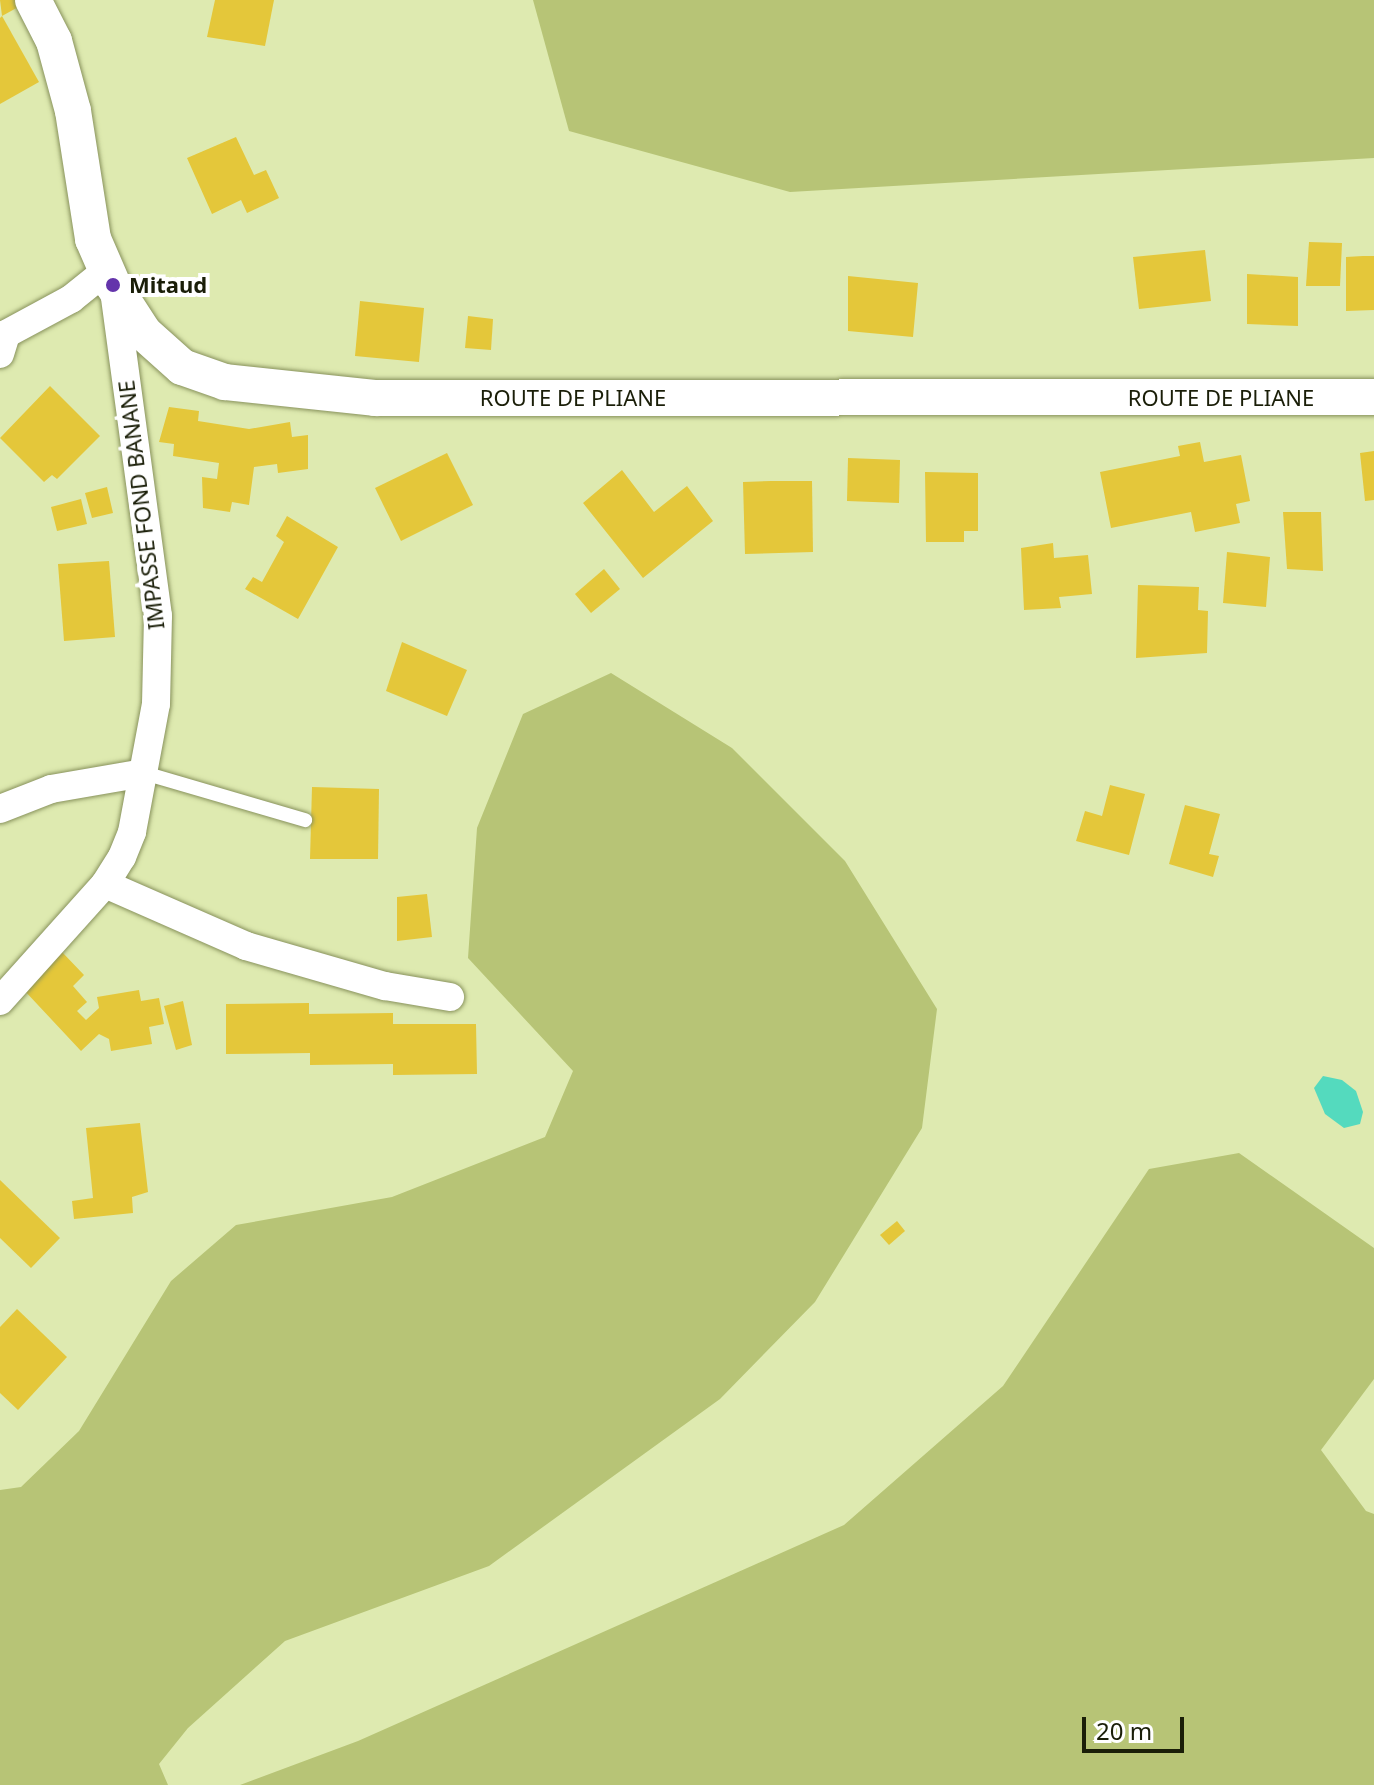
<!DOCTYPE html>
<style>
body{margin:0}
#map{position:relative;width:1374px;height:1785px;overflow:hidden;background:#deeab0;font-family:"Noto Sans",sans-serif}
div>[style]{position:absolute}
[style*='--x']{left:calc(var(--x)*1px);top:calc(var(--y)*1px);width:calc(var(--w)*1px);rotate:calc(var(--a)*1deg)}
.green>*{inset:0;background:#b7c476}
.water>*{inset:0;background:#54dabe}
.building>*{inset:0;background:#e4c73a}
.roads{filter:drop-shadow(0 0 2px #88925c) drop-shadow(0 0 2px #88925c)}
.service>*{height:14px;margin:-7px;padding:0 7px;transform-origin:7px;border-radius:7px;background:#fff}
.minor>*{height:28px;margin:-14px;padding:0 14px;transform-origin:14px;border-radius:14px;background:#fff}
.tertiary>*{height:36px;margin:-18px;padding:0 18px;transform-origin:18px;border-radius:18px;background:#fff}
.dots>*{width:22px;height:22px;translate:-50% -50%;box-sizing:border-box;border:4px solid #fff;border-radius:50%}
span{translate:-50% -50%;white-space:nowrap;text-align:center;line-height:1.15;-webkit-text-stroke:8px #fff;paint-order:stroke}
.poi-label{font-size:22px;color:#1a1e08;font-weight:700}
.left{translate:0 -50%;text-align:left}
.street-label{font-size:22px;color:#1a1e08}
.scale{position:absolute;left:1082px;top:1717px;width:102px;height:36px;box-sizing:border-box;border:4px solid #1a1e08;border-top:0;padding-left:10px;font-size:24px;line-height:28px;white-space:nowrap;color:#1a1e08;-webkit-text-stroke:6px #fff;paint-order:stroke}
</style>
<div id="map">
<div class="green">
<i style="clip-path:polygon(533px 0,1374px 0,1374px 158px,790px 192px,569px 131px)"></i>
<i style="clip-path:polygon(611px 673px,732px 748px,845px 861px,937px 1009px,922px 1128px,815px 1302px,720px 1399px,489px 1566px,285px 1641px,188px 1728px,159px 1764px,168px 1785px,0 1785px,0 1490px,21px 1487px,79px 1431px,171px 1281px,236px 1225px,392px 1197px,545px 1137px,573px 1071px,468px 958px,477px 828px,523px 714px)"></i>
<i style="clip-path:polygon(1239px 1153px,1374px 1248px,1374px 1379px,1321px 1450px,1366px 1511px,1374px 1514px,1374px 1785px,240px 1785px,358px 1741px,844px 1525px,1003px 1386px,1149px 1169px)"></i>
</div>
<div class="water">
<i style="clip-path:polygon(1323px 1076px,1342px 1080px,1356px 1091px,1363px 1112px,1360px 1124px,1344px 1128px,1325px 1114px,1314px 1088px)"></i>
</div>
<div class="building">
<i style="clip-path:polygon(0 0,31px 0,2px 16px)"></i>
<i style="clip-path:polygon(215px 0,274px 0,265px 46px,207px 37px)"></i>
<i style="clip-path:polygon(2px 16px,39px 82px,0 104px,0 18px)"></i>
<i style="clip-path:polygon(236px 137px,254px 175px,266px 170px,279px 198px,247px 213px,241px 200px,212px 214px,187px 158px)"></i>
<i style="clip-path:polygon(1309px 242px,1342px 243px,1340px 286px,1306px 286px)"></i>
<i style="clip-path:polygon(1205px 250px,1211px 301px,1139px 309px,1133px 257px)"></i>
<i style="clip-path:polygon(1363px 256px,1374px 256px,1374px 310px,1346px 311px,1346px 257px)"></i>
<i style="clip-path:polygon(1247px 274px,1298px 277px,1298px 326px,1247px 324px)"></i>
<i style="clip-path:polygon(848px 276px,918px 283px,913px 337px,848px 331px)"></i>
<i style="clip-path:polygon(360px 301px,424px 308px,419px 362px,355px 356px)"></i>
<i style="clip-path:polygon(468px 316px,493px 319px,491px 350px,465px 348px)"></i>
<i style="clip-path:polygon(50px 386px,100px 436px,57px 479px,52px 475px,44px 482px,0 438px)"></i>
<i style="clip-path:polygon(169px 407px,199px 411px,198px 421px,249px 429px,290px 422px,292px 437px,308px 435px,308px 469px,278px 473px,277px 464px,254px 467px,249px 505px,232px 502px,230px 512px,203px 508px,202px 477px,217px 479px,219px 463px,173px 456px,174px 444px,159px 442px)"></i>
<i style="clip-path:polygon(1200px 442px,1204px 462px,1241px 455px,1250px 501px,1236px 504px,1240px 523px,1195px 532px,1191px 512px,1111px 528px,1100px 472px,1180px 456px,1178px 446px)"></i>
<i style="clip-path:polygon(1374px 451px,1374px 500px,1365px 501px,1360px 453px)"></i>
<i style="clip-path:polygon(447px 453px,473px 505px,401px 541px,375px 488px)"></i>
<i style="clip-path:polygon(848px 458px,900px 460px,899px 503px,847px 501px)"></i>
<i style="clip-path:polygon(622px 470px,654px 512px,687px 486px,713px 521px,643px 578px,583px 503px)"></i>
<i style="clip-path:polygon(925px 472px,978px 473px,978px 531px,964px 531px,964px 542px,926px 542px)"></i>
<i style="clip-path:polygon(771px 481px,812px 481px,813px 552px,745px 554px,743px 482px)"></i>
<i style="clip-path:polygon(107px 487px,113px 513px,92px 518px,85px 493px)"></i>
<i style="clip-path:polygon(81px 499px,87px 524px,57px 531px,51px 507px)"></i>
<i style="clip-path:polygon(1283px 512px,1321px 512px,1323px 571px,1287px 569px)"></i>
<i style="clip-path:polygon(287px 516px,338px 547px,298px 619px,245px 589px,253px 577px,262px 582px,284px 542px,276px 536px)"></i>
<i style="clip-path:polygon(1053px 543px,1054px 558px,1088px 555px,1092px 594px,1059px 597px,1061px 608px,1024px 610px,1021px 548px)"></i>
<i style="clip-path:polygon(1227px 552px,1270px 557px,1266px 607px,1223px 603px)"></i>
<i style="clip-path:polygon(109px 561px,115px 637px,64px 641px,58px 564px)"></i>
<i style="clip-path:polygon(604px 569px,620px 589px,591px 613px,575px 594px)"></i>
<i style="clip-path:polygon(1138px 585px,1199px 587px,1198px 610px,1208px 611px,1207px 653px,1136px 658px)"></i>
<i style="clip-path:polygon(402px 642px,467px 670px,447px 716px,386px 691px)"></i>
<i style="clip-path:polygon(1110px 785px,1145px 794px,1129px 855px,1076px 841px,1085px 811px,1102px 816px)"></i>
<i style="clip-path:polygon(312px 787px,379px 789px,378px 859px,310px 859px)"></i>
<i style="clip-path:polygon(1185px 805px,1220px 814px,1209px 854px,1219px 856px,1213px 877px,1169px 864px)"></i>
<i style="clip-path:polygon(427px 894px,432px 937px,397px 941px,397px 897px)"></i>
<i style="clip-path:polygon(62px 952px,84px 975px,73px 986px,87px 1002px,77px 1011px,86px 1020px,99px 1008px,97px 997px,139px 990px,141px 1001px,159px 998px,164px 1024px,149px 1027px,152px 1044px,111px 1051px,109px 1039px,99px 1034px,81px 1051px,23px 989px)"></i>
<i style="clip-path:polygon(183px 1001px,192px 1045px,176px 1050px,164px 1006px)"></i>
<i style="clip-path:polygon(309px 1003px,309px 1014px,393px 1013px,393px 1024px,476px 1024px,477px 1074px,393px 1075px,393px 1064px,310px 1065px,310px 1053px,226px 1054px,226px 1004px)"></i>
<i style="clip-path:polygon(140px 1123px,148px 1192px,132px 1197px,133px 1213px,74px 1219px,72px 1201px,93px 1198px,86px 1128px)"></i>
<i style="clip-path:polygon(0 1180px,60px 1238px,31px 1268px,0 1238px)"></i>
<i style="clip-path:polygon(897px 1221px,905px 1231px,889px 1245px,880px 1235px)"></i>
<i style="clip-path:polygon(17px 1309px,67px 1357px,18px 1410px,0 1393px,0 1327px)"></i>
</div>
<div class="roads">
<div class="service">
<i style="--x:144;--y:773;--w:168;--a:16.3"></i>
</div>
<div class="minor">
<i style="--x:0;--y:354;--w:21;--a:-73"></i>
<i style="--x:6;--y:334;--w:74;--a:-28.3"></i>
<i style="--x:71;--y:299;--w:46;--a:-38.9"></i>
<i style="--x:0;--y:809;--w:55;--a:-21.4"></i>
<i style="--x:51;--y:789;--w:94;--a:-9.8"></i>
<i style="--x:105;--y:884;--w:154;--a:23.7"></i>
<i style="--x:246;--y:946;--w:145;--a:16.1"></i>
<i style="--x:385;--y:986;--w:66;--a:9.6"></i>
<i style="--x:0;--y:1001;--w:157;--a:-48.1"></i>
<i style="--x:105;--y:884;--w:32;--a:-58"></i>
<i style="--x:122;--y:857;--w:27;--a:-68"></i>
<i style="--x:132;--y:832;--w:130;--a:-79.4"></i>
<i style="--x:156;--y:704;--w:88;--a:-88.7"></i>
<i style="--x:158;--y:616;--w:329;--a:-97.7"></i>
</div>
<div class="tertiary">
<i style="--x:33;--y:0;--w:46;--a:62.9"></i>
<i style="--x:54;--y:41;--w:73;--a:74.8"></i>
<i style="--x:73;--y:111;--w:130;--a:81.1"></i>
<i style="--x:93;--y:239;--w:50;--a:66.5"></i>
<i style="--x:113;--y:285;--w:57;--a:57.1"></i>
<i style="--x:144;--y:333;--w:51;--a:41.8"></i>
<i style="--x:182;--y:367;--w:46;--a:19.2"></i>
<i style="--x:225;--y:382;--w:151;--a:6.1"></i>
<i style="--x:375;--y:398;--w:999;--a:-0.06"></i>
</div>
</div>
<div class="dots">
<i style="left:113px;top:285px;background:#6434ab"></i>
</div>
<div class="poi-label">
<span class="left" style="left:129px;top:285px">Mitaud</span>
</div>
<div class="street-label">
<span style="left:573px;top:398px">ROUTE DE PLIANE</span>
<span style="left:1221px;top:398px">ROUTE DE PLIANE</span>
<span style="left:141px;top:505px;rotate:-97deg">IMPASSE FOND BANANE</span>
</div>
<div class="scale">20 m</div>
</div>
